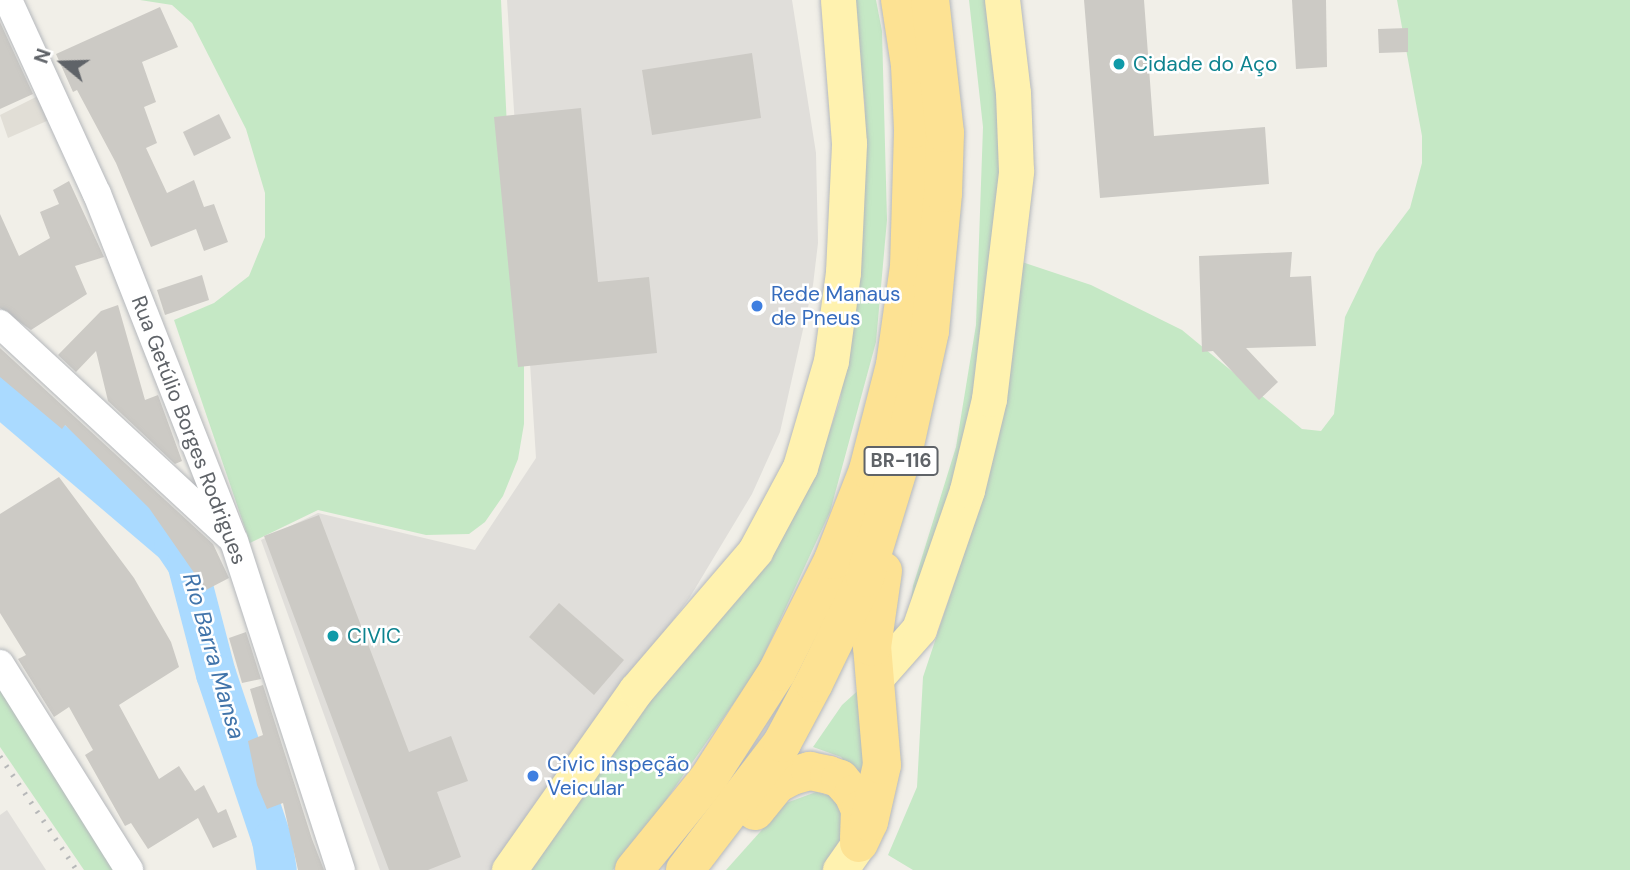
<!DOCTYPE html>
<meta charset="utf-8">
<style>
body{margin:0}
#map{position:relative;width:1630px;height:870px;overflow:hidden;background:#f1efe8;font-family:"DM Sans",sans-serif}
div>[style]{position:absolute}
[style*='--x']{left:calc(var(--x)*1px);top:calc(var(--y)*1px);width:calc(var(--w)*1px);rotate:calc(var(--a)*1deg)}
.industrial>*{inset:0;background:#e0deda}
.education>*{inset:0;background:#e1ded6}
.green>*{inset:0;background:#c5e8c5}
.river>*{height:40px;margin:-20px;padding:0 20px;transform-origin:20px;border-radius:20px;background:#aadaff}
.building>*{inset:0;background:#cccac5}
.roads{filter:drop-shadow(0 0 2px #b5b8bc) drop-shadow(0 0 2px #b5b8bc)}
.minor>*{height:28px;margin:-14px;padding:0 14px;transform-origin:14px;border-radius:14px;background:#fff}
.major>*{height:35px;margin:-17.5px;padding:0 17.5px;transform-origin:17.5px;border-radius:17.5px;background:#fff2af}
.highway>*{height:38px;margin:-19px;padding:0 19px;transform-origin:19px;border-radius:19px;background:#fde293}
.rail>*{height:5px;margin-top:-2.5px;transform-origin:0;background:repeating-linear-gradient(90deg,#b6b7b8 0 2px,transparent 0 11px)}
.dots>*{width:19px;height:19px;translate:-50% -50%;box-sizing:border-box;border:4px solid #fff;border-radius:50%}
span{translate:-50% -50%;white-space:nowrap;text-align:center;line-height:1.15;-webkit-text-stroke:5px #fff;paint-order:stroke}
.shield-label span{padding:2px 5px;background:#fff;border:2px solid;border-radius:5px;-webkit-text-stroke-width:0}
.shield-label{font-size:19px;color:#5f6368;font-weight:700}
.culture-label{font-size:21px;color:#0d838f}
.left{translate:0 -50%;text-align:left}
.shop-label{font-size:21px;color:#366cbe}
.street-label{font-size:21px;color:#5f6368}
.water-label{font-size:23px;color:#4174aa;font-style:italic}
.north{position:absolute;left:28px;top:28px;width:70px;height:70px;-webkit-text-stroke:5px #fff;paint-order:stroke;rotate:289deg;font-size:19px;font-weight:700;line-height:28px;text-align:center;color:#5f6368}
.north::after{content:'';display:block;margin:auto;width:24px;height:32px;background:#5f6368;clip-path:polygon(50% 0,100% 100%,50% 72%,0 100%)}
</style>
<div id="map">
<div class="industrial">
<i style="clip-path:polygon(507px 0,792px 0,816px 153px,818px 243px,813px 285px,780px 432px,752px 494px,690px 597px,491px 870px,380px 870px,261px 540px,318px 513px,475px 550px,536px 458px)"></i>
<i style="clip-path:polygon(7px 810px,46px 870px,0 870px,0 815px)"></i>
</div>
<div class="education">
<i style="clip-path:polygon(38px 96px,49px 120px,8px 138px,0 115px)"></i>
</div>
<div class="green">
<i style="clip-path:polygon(140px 0,501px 0,510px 192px,524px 277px,524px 424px,518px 459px,503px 496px,485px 522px,469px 534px,426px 535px,318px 510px,250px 543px,174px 320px,214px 303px,249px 276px,265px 237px,265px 193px,246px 129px,192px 23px,172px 5px)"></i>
<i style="clip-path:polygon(852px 0,876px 0,882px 31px,887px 220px,876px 342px,830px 512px,757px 670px,638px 840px,613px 870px,530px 870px,648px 703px,757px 573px,811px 485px,840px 401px,863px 235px,865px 105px)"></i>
<i style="clip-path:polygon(969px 0,992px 0,1002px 178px,968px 446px,907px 625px,913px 586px,956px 447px,976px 325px,983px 127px)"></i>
<i style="clip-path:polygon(1397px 0,1630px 0,1630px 870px,913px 870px,888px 855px,917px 787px,923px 677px,978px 512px,1007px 383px,1022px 262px,1091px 285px,1182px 330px,1302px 429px,1321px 431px,1334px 414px,1345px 317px,1376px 253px,1410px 208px,1422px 163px,1422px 136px)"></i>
<i style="clip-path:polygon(0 681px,119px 870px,84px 870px,0 747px)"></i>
<i style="clip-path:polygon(863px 686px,863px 785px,841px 757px,813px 747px,842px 705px)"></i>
<i style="clip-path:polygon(816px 792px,831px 796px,852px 820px,827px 870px,726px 870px,786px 803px)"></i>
</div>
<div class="river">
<i style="--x:0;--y:396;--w:228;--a:40.4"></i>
<i style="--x:174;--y:544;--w:23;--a:56"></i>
<i style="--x:187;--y:563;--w:115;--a:75.4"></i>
<i style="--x:216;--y:674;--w:175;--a:71.4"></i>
<i style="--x:272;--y:840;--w:30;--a:81"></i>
</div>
<div class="building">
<i style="clip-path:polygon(1084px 0,1144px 0,1154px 136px,1265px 127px,1269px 184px,1100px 198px)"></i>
<i style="clip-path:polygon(1292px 0,1326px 0,1327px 67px,1296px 69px)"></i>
<i style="clip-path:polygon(160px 7px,178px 47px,142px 62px,156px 102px,144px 107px,157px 143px,146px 148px,167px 193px,194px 180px,204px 207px,214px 204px,228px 242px,204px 251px,196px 229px,151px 247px,116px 163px,77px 90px,73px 92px,56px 54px)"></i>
<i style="clip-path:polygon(0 22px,33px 94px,0 109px)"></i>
<i style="clip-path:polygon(1408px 28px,1408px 52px,1379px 53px,1378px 29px)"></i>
<i style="clip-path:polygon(752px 53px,761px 118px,652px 135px,642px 70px)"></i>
<i style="clip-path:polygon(581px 108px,598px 282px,649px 277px,657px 353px,518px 367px,494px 117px)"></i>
<i style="clip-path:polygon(219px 114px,231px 138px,194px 156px,183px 132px)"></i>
<i style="clip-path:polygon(69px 181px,104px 257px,75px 266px,87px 294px,31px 330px,0 308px,0 214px,19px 256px,50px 238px,40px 212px,59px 204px,53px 190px)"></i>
<i style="clip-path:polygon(1292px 252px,1290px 277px,1311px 276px,1316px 346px,1246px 348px,1278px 382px,1259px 400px,1213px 351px,1202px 352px,1199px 256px)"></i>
<i style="clip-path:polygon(202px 275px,209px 300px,165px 315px,157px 290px)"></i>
<i style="clip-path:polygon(118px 305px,145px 400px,158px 395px,182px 461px,175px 464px,108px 401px,96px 351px,76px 372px,58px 355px,101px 311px)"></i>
<i style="clip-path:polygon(0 348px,213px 544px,229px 578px,206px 590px,149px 508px,65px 425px,62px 429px,0 377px)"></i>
<i style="clip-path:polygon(59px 477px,134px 578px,171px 642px,179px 667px,119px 705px,159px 779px,179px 766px,195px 791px,204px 785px,218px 813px,226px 809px,237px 837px,213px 848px,198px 818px,148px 849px,131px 823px,125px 826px,85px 755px,93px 750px,69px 707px,54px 717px,18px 659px,26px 655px,0 613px,0 514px)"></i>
<i style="clip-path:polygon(319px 515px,409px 752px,451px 736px,468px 781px,437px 792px,461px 857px,428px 870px,389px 870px,264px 536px)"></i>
<i style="clip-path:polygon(559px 603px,624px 660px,594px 695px,529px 637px)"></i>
<i style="clip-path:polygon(246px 632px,261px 679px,242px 683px,229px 638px)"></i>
<i style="clip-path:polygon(263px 685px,312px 839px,324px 870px,298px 870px,283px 803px,267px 809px,257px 785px,248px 741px,263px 735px,250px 689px)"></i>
</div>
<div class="roads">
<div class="minor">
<i style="--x:8;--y:0;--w:213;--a:65.4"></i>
<i style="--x:97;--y:194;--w:373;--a:68.5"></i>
<i style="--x:234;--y:541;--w:346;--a:72"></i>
<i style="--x:0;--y:324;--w:312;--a:42.8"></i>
<i style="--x:0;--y:664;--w:243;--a:57.9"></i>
</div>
<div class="major">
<i style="--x:874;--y:680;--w:68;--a:-48.6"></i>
<i style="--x:919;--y:629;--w:147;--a:-70.9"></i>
<i style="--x:967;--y:490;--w:94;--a:-76.4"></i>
<i style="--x:989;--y:399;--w:230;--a:-83.2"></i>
<i style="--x:1016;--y:171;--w:78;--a:-92.2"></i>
<i style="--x:1013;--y:93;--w:94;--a:-96.7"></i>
<i style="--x:509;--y:870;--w:220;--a:-54.8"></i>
<i style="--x:636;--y:690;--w:183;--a:-49.4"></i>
<i style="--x:755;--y:551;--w:95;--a:-61.8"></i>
<i style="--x:800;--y:467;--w:110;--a:-73.7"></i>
<i style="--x:831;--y:361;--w:90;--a:-82.3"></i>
<i style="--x:843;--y:272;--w:129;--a:-87.3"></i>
<i style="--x:849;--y:143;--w:143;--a:-94.4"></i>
<i style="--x:840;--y:870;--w:33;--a:-55"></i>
</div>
<div class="highway">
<i style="--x:755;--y:811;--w:35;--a:-51"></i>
<i style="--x:777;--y:784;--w:17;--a:-28"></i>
<i style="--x:792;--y:776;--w:19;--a:-16"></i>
<i style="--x:810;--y:771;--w:19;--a:12"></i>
<i style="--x:829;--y:775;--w:12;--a:20"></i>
<i style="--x:840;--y:779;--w:20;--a:49"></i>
<i style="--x:853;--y:794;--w:17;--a:66"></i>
<i style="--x:860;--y:810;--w:28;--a:92"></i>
<i style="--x:859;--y:843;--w:23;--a:-65"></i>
<i style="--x:869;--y:822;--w:58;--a:-77.2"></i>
<i style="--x:882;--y:765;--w:118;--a:-94.8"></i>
<i style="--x:872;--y:647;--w:77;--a:-81.8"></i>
<i style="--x:634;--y:870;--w:117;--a:-50.9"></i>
<i style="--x:708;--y:779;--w:127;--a:-57.2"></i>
<i style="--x:777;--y:672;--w:125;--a:-63.4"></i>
<i style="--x:833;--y:560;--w:97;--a:-68.7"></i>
<i style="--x:868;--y:470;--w:108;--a:-75.6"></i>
<i style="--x:895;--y:365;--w:99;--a:-81.9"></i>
<i style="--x:909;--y:267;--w:138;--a:-88.3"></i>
<i style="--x:913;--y:129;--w:64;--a:-92.7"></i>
<i style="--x:910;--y:65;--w:66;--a:-98.7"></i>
<i style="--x:685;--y:870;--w:160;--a:-52.6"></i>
<i style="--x:782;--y:743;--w:68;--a:-61.9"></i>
<i style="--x:814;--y:683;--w:117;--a:-64.1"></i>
<i style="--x:865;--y:578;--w:130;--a:-73"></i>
<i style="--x:903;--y:454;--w:126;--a:-77.6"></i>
<i style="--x:930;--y:331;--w:139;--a:-84.6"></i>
<i style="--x:943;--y:193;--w:60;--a:-88.1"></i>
<i style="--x:945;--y:133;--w:134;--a:-96.4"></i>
</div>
</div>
<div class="rail">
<i style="--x:0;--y:756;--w:138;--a:56"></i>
</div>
<div class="dots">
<i style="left:1119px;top:64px;background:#0f9aa8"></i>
<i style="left:757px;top:306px;background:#3f7fe0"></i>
<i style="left:333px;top:636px;background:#0f9aa8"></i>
<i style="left:533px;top:776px;background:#3f7fe0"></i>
</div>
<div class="shield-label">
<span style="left:901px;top:461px">BR-116</span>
</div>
<div class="culture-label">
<span class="left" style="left:1133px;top:64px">Cidade do Aço</span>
<span class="left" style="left:347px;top:636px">CIVIC</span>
</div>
<div class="shop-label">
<span class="left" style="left:771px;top:306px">Rede Manaus<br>de Pneus</span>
<span class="left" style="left:547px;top:776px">Civic inspeção<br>Veicular</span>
</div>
<div class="street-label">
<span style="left:189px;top:430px;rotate:69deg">Rua Getúlio Borges Rodrigues</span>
</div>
<div class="water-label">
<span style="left:214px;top:656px;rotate:74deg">Rio Barra Mansa</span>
</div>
<div class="north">N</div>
</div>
